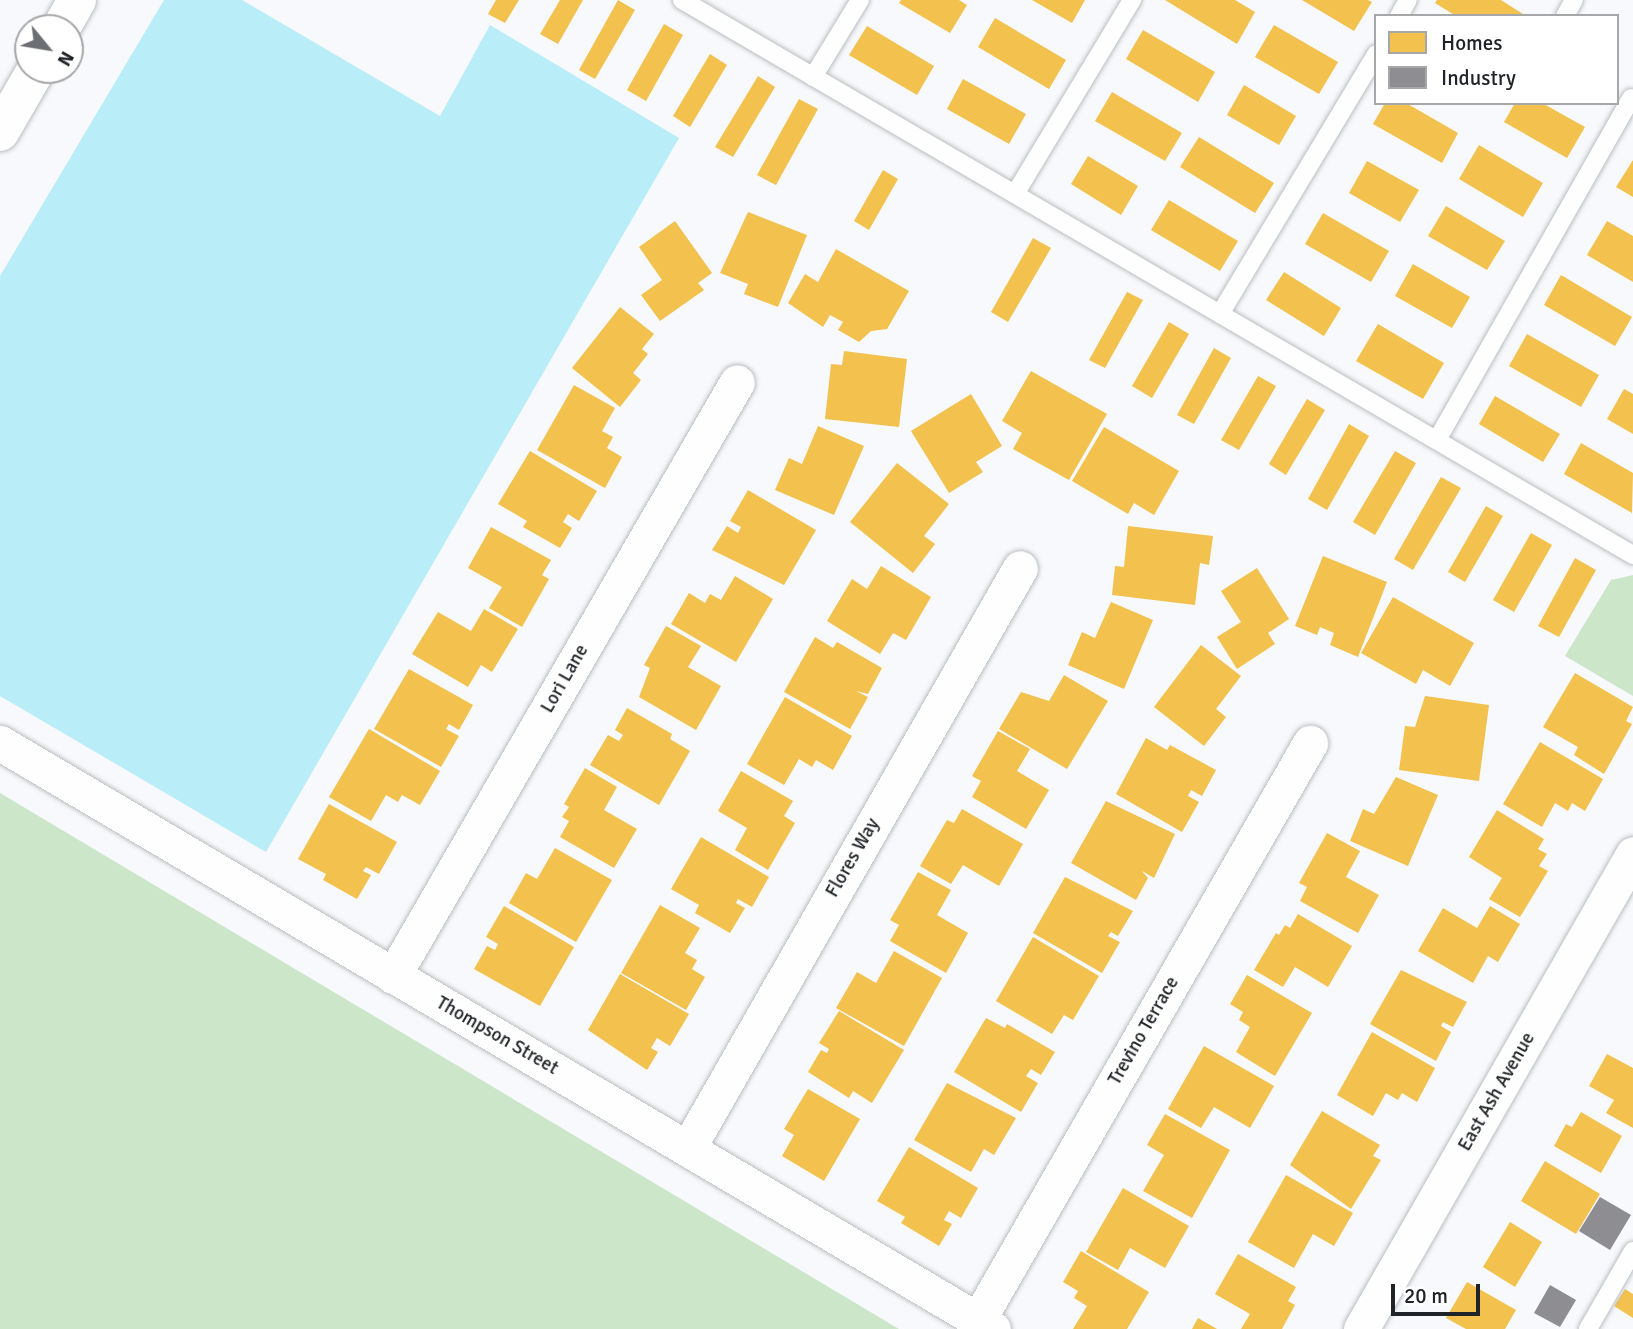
<!DOCTYPE html>
<style>
body{margin:0}
#map{position:relative;width:1633px;height:1329px;overflow:hidden;background:#f7f9fc;font-family:Signika,sans-serif}
div>[style]{position:absolute}
[style*='--x']{left:calc(var(--x)*1px);top:calc(var(--y)*1px);width:calc(var(--w)*1px);rotate:calc(var(--a)*1deg)}
.green>*{inset:0;background:#cce6ca}
.water>*{inset:0;background:#b9edf8}
.homes>*{inset:0;background:#f2c14e}
.industry>*{inset:0;background:#8d8d92}
.roads{filter:drop-shadow(0 0 2px #bbbdc1) drop-shadow(0 0 2px #bbbdc1)}
.service>*{height:18px;margin:-9px;padding:0 9px;transform-origin:9px;border-radius:9px;background:#fefeff}
.minor>*{height:35px;margin:-17.5px;padding:0 17.5px;transform-origin:17.5px;border-radius:17.5px;background:#fefeff}
.tertiary>*{height:38px;margin:-19px;padding:0 19px;transform-origin:19px;border-radius:19px;background:#fefeff}
span{translate:-50% -50%;white-space:nowrap;text-align:center;line-height:1.15;-webkit-text-stroke:7px #fff;paint-order:stroke}
.street-label{font-size:19px;color:#202327}
.legend{position:absolute;left:1374px;top:14px;width:245px;height:91px;box-sizing:border-box;background:#fff;border:2px solid #a6a7a9;margin:0;padding:9px 12px;list-style:none;font-size:21px;color:#202327}
.legend li{display:flex;align-items:center;gap:14px;height:35px}
.legend b{width:35px;border:2px solid #a6a7a9}
.north{position:absolute;left:14px;top:14px;width:70px;height:70px;box-sizing:border-box;background:#fff;border:2px solid #a6a7a9;border-radius:50%;rotate:120deg;font-size:19px;font-weight:700;line-height:28px;text-align:center;color:#202327}
.north::after{content:'';display:block;margin:auto;width:24px;height:32px;background:#6b6e72;clip-path:polygon(50% 0,100% 100%,50% 72%,0 100%)}
.scale{position:absolute;left:1391px;top:1284px;width:89px;height:32px;box-sizing:border-box;border:4px solid #202327;border-top:0;padding-left:9px;font-size:21px;line-height:24px;white-space:nowrap;color:#202327;-webkit-text-stroke:5px #fff;paint-order:stroke}
</style>
<div id="map">
<div class="green">
<i style="clip-path:polygon(1633px 575px,1633px 696px,1565px 656px,1611px 580px)"></i>
<i style="clip-path:polygon(0 793px,899px 1329px,0 1329px)"></i>
</div>
<div class="water">
<i style="clip-path:polygon(164px 0,242px 0,440px 116px,490px 25px,679px 138px,266px 852px,0 696px,0 276px)"></i>
</div>
<div class="homes">
<i style="clip-path:polygon(496px 0,519px 0,505px 23px,488px 14px)"></i>
<i style="clip-path:polygon(560px 0,583px 0,558px 44px,540px 34px)"></i>
<i style="clip-path:polygon(618px 0,635px 10px,595px 79px,579px 70px)"></i>
<i style="clip-path:polygon(901px 0,959px 0,967px 5px,950px 33px,899px 3px)"></i>
<i style="clip-path:polygon(1032px 0,1085px 0,1072px 23px)"></i>
<i style="clip-path:polygon(1165px 0,1235px 0,1255px 12px,1237px 44px)"></i>
<i style="clip-path:polygon(1302px 0,1368px 0,1372px 2px,1354px 31px)"></i>
<i style="clip-path:polygon(1437px 0,1501px 0,1526px 16px,1456px 16px,1435px 3px)"></i>
<i style="clip-path:polygon(995px 18px,1066px 60px,1049px 89px,978px 47px)"></i>
<i style="clip-path:polygon(664px 24px,683px 35px,646px 101px,627px 90px)"></i>
<i style="clip-path:polygon(1274px 25px,1338px 62px,1319px 94px,1255px 57px)"></i>
<i style="clip-path:polygon(867px 26px,934px 66px,917px 95px,849px 55px)"></i>
<i style="clip-path:polygon(1143px 30px,1215px 72px,1198px 102px,1126px 59px)"></i>
<i style="clip-path:polygon(710px 54px,727px 65px,690px 127px,673px 116px)"></i>
<i style="clip-path:polygon(758px 76px,775px 87px,733px 157px,715px 147px)"></i>
<i style="clip-path:polygon(963px 79px,1026px 114px,1009px 144px,947px 109px)"></i>
<i style="clip-path:polygon(1244px 85px,1296px 116px,1279px 145px,1227px 115px)"></i>
<i style="clip-path:polygon(1112px 92px,1182px 133px,1165px 161px,1095px 121px)"></i>
<i style="clip-path:polygon(799px 99px,818px 109px,776px 185px,757px 175px)"></i>
<i style="clip-path:polygon(1385px 103px,1406px 103px,1458px 133px,1442px 163px,1373px 124px)"></i>
<i style="clip-path:polygon(1515px 103px,1542px 103px,1585px 127px,1567px 158px,1504px 122px)"></i>
<i style="clip-path:polygon(1199px 137px,1274px 183px,1255px 213px,1180px 167px)"></i>
<i style="clip-path:polygon(1479px 145px,1543px 183px,1523px 217px,1459px 179px)"></i>
<i style="clip-path:polygon(1088px 156px,1138px 186px,1121px 215px,1071px 184px)"></i>
<i style="clip-path:polygon(1633px 160px,1633px 197px,1616px 187px)"></i>
<i style="clip-path:polygon(1367px 161px,1419px 190px,1400px 222px,1349px 193px)"></i>
<i style="clip-path:polygon(883px 170px,898px 179px,869px 230px,854px 221px)"></i>
<i style="clip-path:polygon(1169px 200px,1238px 241px,1220px 271px,1151px 230px)"></i>
<i style="clip-path:polygon(1446px 206px,1505px 241px,1487px 270px,1428px 236px)"></i>
<i style="clip-path:polygon(748px 212px,807px 235px,778px 307px,744px 294px,748px 284px,720px 273px)"></i>
<i style="clip-path:polygon(1323px 213px,1389px 251px,1371px 282px,1305px 244px)"></i>
<i style="clip-path:polygon(675px 221px,712px 273px,698px 283px,704px 290px,660px 321px,641px 295px,662px 280px,639px 247px)"></i>
<i style="clip-path:polygon(1607px 221px,1633px 236px,1633px 282px,1587px 255px)"></i>
<i style="clip-path:polygon(1033px 238px,1051px 248px,1008px 322px,991px 312px)"></i>
<i style="clip-path:polygon(836px 249px,909px 291px,887px 329px,871px 331px,859px 342px,838px 330px,843px 322px,830px 315px,823px 327px,788px 303px,805px 274px,818px 282px)"></i>
<i style="clip-path:polygon(1413px 264px,1470px 297px,1452px 328px,1395px 296px)"></i>
<i style="clip-path:polygon(1284px 272px,1341px 308px,1324px 336px,1266px 300px)"></i>
<i style="clip-path:polygon(1561px 275px,1632px 317px,1615px 346px,1544px 305px)"></i>
<i style="clip-path:polygon(1127px 292px,1143px 300px,1105px 368px,1089px 360px)"></i>
<i style="clip-path:polygon(620px 307px,654px 334px,642px 349px,648px 354px,633px 373px,641px 380px,620px 407px,572px 368px)"></i>
<i style="clip-path:polygon(1169px 322px,1189px 334px,1152px 398px,1132px 386px)"></i>
<i style="clip-path:polygon(1378px 324px,1444px 363px,1423px 399px,1356px 361px)"></i>
<i style="clip-path:polygon(1527px 334px,1599px 375px,1581px 407px,1509px 366px)"></i>
<i style="clip-path:polygon(1214px 348px,1231px 358px,1194px 424px,1177px 415px)"></i>
<i style="clip-path:polygon(844px 351px,907px 359px,899px 427px,825px 419px,831px 364px,842px 365px)"></i>
<i style="clip-path:polygon(1031px 371px,1107px 414px,1069px 480px,1013px 449px,1022px 433px,1002px 421px)"></i>
<i style="clip-path:polygon(1258px 376px,1276px 386px,1239px 450px,1221px 440px)"></i>
<i style="clip-path:polygon(574px 385px,615px 408px,602px 431px,613px 437px,607px 448px,622px 457px,605px 488px,537px 450px)"></i>
<i style="clip-path:polygon(1624px 389px,1633px 394px,1633px 434px,1607px 419px)"></i>
<i style="clip-path:polygon(971px 394px,1002px 446px,976px 462px,983px 472px,949px 493px,911px 431px)"></i>
<i style="clip-path:polygon(1495px 396px,1560px 434px,1543px 462px,1479px 424px)"></i>
<i style="clip-path:polygon(1307px 399px,1325px 410px,1286px 475px,1269px 464px)"></i>
<i style="clip-path:polygon(1349px 424px,1369px 436px,1327px 510px,1308px 499px)"></i>
<i style="clip-path:polygon(818px 426px,864px 446px,834px 515px,775px 490px,789px 458px,802px 464px)"></i>
<i style="clip-path:polygon(1104px 427px,1179px 471px,1154px 515px,1134px 503px,1128px 514px,1072px 481px)"></i>
<i style="clip-path:polygon(1581px 443px,1633px 473px,1632px 513px,1564px 474px)"></i>
<i style="clip-path:polygon(530px 451px,597px 491px,579px 521px,568px 514px,563px 522px,572px 528px,560px 548px,523px 527px,527px 521px,498px 504px)"></i>
<i style="clip-path:polygon(1395px 451px,1416px 463px,1375px 535px,1353px 522px)"></i>
<i style="clip-path:polygon(897px 463px,949px 504px,924px 536px,935px 544px,913px 573px,850px 522px)"></i>
<i style="clip-path:polygon(1441px 477px,1461px 488px,1413px 570px,1394px 559px)"></i>
<i style="clip-path:polygon(748px 490px,816px 530px,784px 585px,712px 550px,727px 526px,738px 533px,741px 527px,730px 521px)"></i>
<i style="clip-path:polygon(1486px 506px,1503px 516px,1465px 582px,1448px 572px)"></i>
<i style="clip-path:polygon(1128px 526px,1213px 536px,1209px 565px,1200px 563px,1195px 605px,1112px 595px,1115px 566px,1124px 567px)"></i>
<i style="clip-path:polygon(491px 527px,551px 560px,542px 575px,549px 579px,522px 627px,489px 608px,502px 587px,468px 568px)"></i>
<i style="clip-path:polygon(1531px 533px,1552px 545px,1514px 612px,1493px 600px)"></i>
<i style="clip-path:polygon(1323px 556px,1387px 582px,1358px 657px,1330px 645px,1334px 633px,1320px 627px,1317px 635px,1295px 626px)"></i>
<i style="clip-path:polygon(1575px 558px,1596px 570px,1559px 637px,1538px 626px)"></i>
<i style="clip-path:polygon(881px 566px,931px 597px,906px 640px,893px 633px,880px 654px,827px 621px,852px 579px,867px 589px)"></i>
<i style="clip-path:polygon(1257px 568px,1289px 619px,1268px 633px,1275px 644px,1237px 669px,1217px 637px,1241px 622px,1221px 591px)"></i>
<i style="clip-path:polygon(735px 576px,773px 599px,736px 662px,671px 624px,689px 593px,705px 603px,710px 594px,721px 600px)"></i>
<i style="clip-path:polygon(1393px 597px,1474px 643px,1450px 686px,1423px 670px,1416px 684px,1361px 653px)"></i>
<i style="clip-path:polygon(1111px 602px,1153px 620px,1124px 689px,1068px 665px,1082px 632px,1095px 638px)"></i>
<i style="clip-path:polygon(484px 609px,518px 629px,492px 672px,481px 665px,468px 687px,412px 654px,438px 612px,471px 631px)"></i>
<i style="clip-path:polygon(666px 626px,701px 646px,688px 667px,721px 686px,696px 730px,639px 697px,650px 668px,644px 665px)"></i>
<i style="clip-path:polygon(815px 637px,833px 648px,837px 642px,882px 668px,868px 694px,856px 691px,868px 697px,850px 729px,784px 692px)"></i>
<i style="clip-path:polygon(1201px 645px,1241px 676px,1216px 709px,1226px 717px,1204px 746px,1154px 707px)"></i>
<i style="clip-path:polygon(409px 669px,473px 705px,459px 730px,449px 724px,446px 729px,459px 736px,441px 767px,374px 729px)"></i>
<i style="clip-path:polygon(1575px 673px,1633px 707px,1626px 721px,1632px 724px,1604px 774px,1574px 755px,1578px 747px,1543px 727px)"></i>
<i style="clip-path:polygon(1064px 675px,1108px 701px,1067px 769px,999px 729px,1021px 692px,1049px 701px)"></i>
<i style="clip-path:polygon(1425px 696px,1489px 705px,1479px 781px,1399px 770px,1405px 726px,1415px 727px)"></i>
<i style="clip-path:polygon(785px 697px,852px 736px,833px 770px,816px 760px,812px 767px,799px 759px,784px 785px,747px 764px)"></i>
<i style="clip-path:polygon(627px 708px,672px 734px,670px 739px,690px 751px,659px 805px,590px 765px,608px 735px,619px 741px,623px 735px,615px 730px)"></i>
<i style="clip-path:polygon(369px 729px,440px 771px,420px 805px,402px 795px,398px 802px,386px 795px,371px 821px,329px 797px)"></i>
<i style="clip-path:polygon(998px 731px,1030px 749px,1017px 771px,1049px 790px,1026px 829px,972px 797px,981px 781px,972px 776px)"></i>
<i style="clip-path:polygon(1146px 738px,1167px 750px,1170px 745px,1216px 770px,1202px 796px,1191px 790px,1188px 796px,1199px 802px,1182px 832px,1116px 794px)"></i>
<i style="clip-path:polygon(1540px 742px,1603px 779px,1585px 811px,1572px 803px,1568px 811px,1555px 803px,1542px 827px,1503px 804px)"></i>
<i style="clip-path:polygon(585px 768px,617px 787px,604px 810px,637px 829px,614px 868px,560px 837px,569px 821px,562px 817px,569px 807px,564px 804px)"></i>
<i style="clip-path:polygon(741px 771px,793px 801px,784px 816px,795px 823px,768px 870px,735px 850px,747px 828px,718px 811px)"></i>
<i style="clip-path:polygon(1396px 777px,1438px 795px,1408px 866px,1350px 841px,1363px 809px,1374px 814px)"></i>
<i style="clip-path:polygon(1106px 801px,1175px 834px,1154px 878px,1142px 871px,1148px 878px,1136px 900px,1071px 863px)"></i>
<i style="clip-path:polygon(329px 804px,397px 842px,379px 874px,366px 867px,363px 871px,371px 875px,357px 899px,323px 880px,326px 874px,298px 859px)"></i>
<i style="clip-path:polygon(962px 809px,1023px 844px,999px 886px,963px 865px,951px 884px,920px 866px,947px 820px,954px 823px)"></i>
<i style="clip-path:polygon(1497px 810px,1544px 839px,1538px 849px,1547px 854px,1539px 866px,1548px 871px,1520px 917px,1489px 899px,1502px 878px,1469px 857px)"></i>
<i style="clip-path:polygon(1327px 833px,1360px 851px,1346px 877px,1379px 895px,1358px 933px,1300px 901px,1307px 887px,1299px 883px)"></i>
<i style="clip-path:polygon(701px 837px,769px 877px,752px 907px,738px 899px,736px 903px,745px 908px,730px 933px,695px 913px,699px 905px,671px 889px)"></i>
<i style="clip-path:polygon(555px 848px,612px 880px,576px 942px,509px 903px,526px 873px,537px 879px)"></i>
<i style="clip-path:polygon(918px 872px,951px 890px,937px 915px,968px 933px,946px 973px,890px 941px,899px 925px,890px 920px)"></i>
<i style="clip-path:polygon(1065px 877px,1133px 911px,1118px 936px,1111px 932px,1108px 936px,1120px 942px,1102px 973px,1033px 933px)"></i>
<i style="clip-path:polygon(660px 905px,700px 928px,685px 953px,697px 960px,692px 969px,705px 977px,686px 1010px,621px 973px)"></i>
<i style="clip-path:polygon(504px 906px,574px 947px,540px 1006px,474px 969px,487px 946px,495px 950px,498px 944px,486px 937px)"></i>
<i style="clip-path:polygon(1490px 906px,1520px 924px,1498px 962px,1488px 956px,1473px 983px,1418px 951px,1443px 908px,1477px 928px)"></i>
<i style="clip-path:polygon(1298px 914px,1352px 946px,1328px 987px,1295px 967px,1283px 987px,1254px 970px,1276px 933px,1279px 935px,1285px 925px,1290px 928px)"></i>
<i style="clip-path:polygon(1033px 937px,1099px 976px,1073px 1020px,1064px 1015px,1052px 1034px,996px 1001px)"></i>
<i style="clip-path:polygon(894px 951px,942px 978px,904px 1046px,836px 1008px,857px 972px,876px 983px)"></i>
<i style="clip-path:polygon(1401px 970px,1467px 1002px,1453px 1027px,1443px 1022px,1441px 1026px,1451px 1032px,1436px 1061px,1370px 1024px)"></i>
<i style="clip-path:polygon(620px 974px,689px 1014px,670px 1046px,657px 1038px,651px 1048px,658px 1052px,647px 1070px,588px 1030px)"></i>
<i style="clip-path:polygon(1247px 975px,1312px 1013px,1275px 1076px,1236px 1052px,1250px 1027px,1239px 1020px,1243px 1012px,1230px 1004px)"></i>
<i style="clip-path:polygon(839px 1011px,904px 1050px,872px 1103px,853px 1091px,849px 1098px,808px 1072px,821px 1050px,827px 1053px,829px 1049px,819px 1043px)"></i>
<i style="clip-path:polygon(986px 1018px,1005px 1028px,1007px 1024px,1055px 1052px,1041px 1075px,1031px 1069px,1026px 1076px,1038px 1083px,1021px 1112px,954px 1072px)"></i>
<i style="clip-path:polygon(1372px 1032px,1435px 1068px,1417px 1102px,1402px 1093px,1398px 1100px,1386px 1093px,1373px 1116px,1337px 1095px)"></i>
<i style="clip-path:polygon(1204px 1046px,1274px 1086px,1250px 1128px,1214px 1107px,1201px 1128px,1168px 1109px)"></i>
<i style="clip-path:polygon(1607px 1054px,1633px 1068px,1633px 1128px,1606px 1113px,1614px 1100px,1589px 1086px)"></i>
<i style="clip-path:polygon(947px 1083px,1016px 1118px,994px 1155px,984px 1149px,971px 1172px,914px 1140px)"></i>
<i style="clip-path:polygon(808px 1089px,860px 1119px,824px 1181px,782px 1156px,794px 1135px,784px 1129px)"></i>
<i style="clip-path:polygon(1322px 1111px,1380px 1145px,1373px 1156px,1381px 1160px,1351px 1209px,1290px 1165px)"></i>
<i style="clip-path:polygon(1581px 1112px,1622px 1136px,1601px 1173px,1554px 1146px,1566px 1124px,1572px 1127px)"></i>
<i style="clip-path:polygon(1165px 1114px,1230px 1150px,1192px 1218px,1143px 1191px,1164px 1155px,1147px 1145px)"></i>
<i style="clip-path:polygon(909px 1147px,978px 1188px,961px 1218px,949px 1211px,944px 1220px,952px 1224px,939px 1246px,901px 1223px,905px 1217px,877px 1201px)"></i>
<i style="clip-path:polygon(1545px 1161px,1600px 1194px,1576px 1234px,1521px 1201px)"></i>
<i style="clip-path:polygon(1286px 1175px,1353px 1213px,1334px 1246px,1313px 1234px,1294px 1268px,1248px 1242px)"></i>
<i style="clip-path:polygon(1123px 1188px,1189px 1226px,1165px 1268px,1130px 1248px,1118px 1270px,1086px 1252px)"></i>
<i style="clip-path:polygon(1510px 1222px,1542px 1242px,1515px 1287px,1483px 1267px)"></i>
<i style="clip-path:polygon(1081px 1251px,1149px 1292px,1127px 1329px,1073px 1329px,1087px 1306px,1074px 1298px,1078px 1291px,1063px 1282px)"></i>
<i style="clip-path:polygon(1238px 1254px,1296px 1287px,1288px 1301px,1295px 1305px,1282px 1329px,1241px 1329px,1250px 1314px,1215px 1294px)"></i>
<i style="clip-path:polygon(1467px 1282px,1516px 1310px,1505px 1329px,1466px 1329px,1446px 1318px)"></i>
<i style="clip-path:polygon(1625px 1289px,1633px 1294px,1633px 1318px,1614px 1306px)"></i>
<i style="clip-path:polygon(1198px 1318px,1217px 1329px,1192px 1329px)"></i>
</div>
<div class="industry">
<i style="clip-path:polygon(1600px 1197px,1631px 1215px,1610px 1250px,1579px 1231px)"></i>
<i style="clip-path:polygon(1550px 1285px,1576px 1300px,1560px 1327px,1534px 1313px)"></i>
</div>
<div class="roads">
<div class="service">
<i style="--x:682;--y:0;--w:1101;--a:30.27"></i>
<i style="--x:1399;--y:16;--w:18;--a:-61"></i>
<i style="--x:1565;--y:16;--w:18;--a:-61"></i>
<i style="--x:813;--y:77;--w:90;--a:-58.6"></i>
<i style="--x:1015;--y:194;--w:227;--a:-58.9"></i>
<i style="--x:1220;--y:314;--w:303;--a:-59"></i>
<i style="--x:1437;--y:440;--w:393;--a:-60.4"></i>
<i style="--x:1588;--y:1329;--w:90;--a:-60"></i>
</div>
<div class="minor">
<i style="--x:0;--y:743;--w:1153;--a:30.55"></i>
<i style="--x:393;--y:976;--w:686;--a:-59.92"></i>
<i style="--x:688;--y:1148;--w:668;--a:-60.21"></i>
<i style="--x:978;--y:1320;--w:666;--a:-60.08"></i>
<i style="--x:1361;--y:1329;--w:547;--a:-60.2"></i>
</div>
<div class="tertiary">
<i style="--x:61;--y:28;--w:32;--a:-60"></i>
<i style="--x:0;--y:132;--w:72;--a:-59.9"></i>
</div>
</div>
<div class="street-label">
<span style="left:565px;top:679px;rotate:-60deg">Lori Lane</span>
<span style="left:853px;top:858px;rotate:-60deg">Flores Way</span>
<span style="left:1144px;top:1031px;rotate:-60deg">Trevino Terrace</span>
<span style="left:497px;top:1036px;rotate:30deg">Thompson Street</span>
<span style="left:1497px;top:1092px;rotate:-60deg">East Ash Avenue</span>
</div>
<ul class="legend">
<li><b style="height:19px;background:#f2c14e"></b>Homes</li>
<li><b style="height:19px;background:#8d8d92"></b>Industry</li>
</ul>
<div class="north">N</div>
<div class="scale">20 m</div>
</div>
